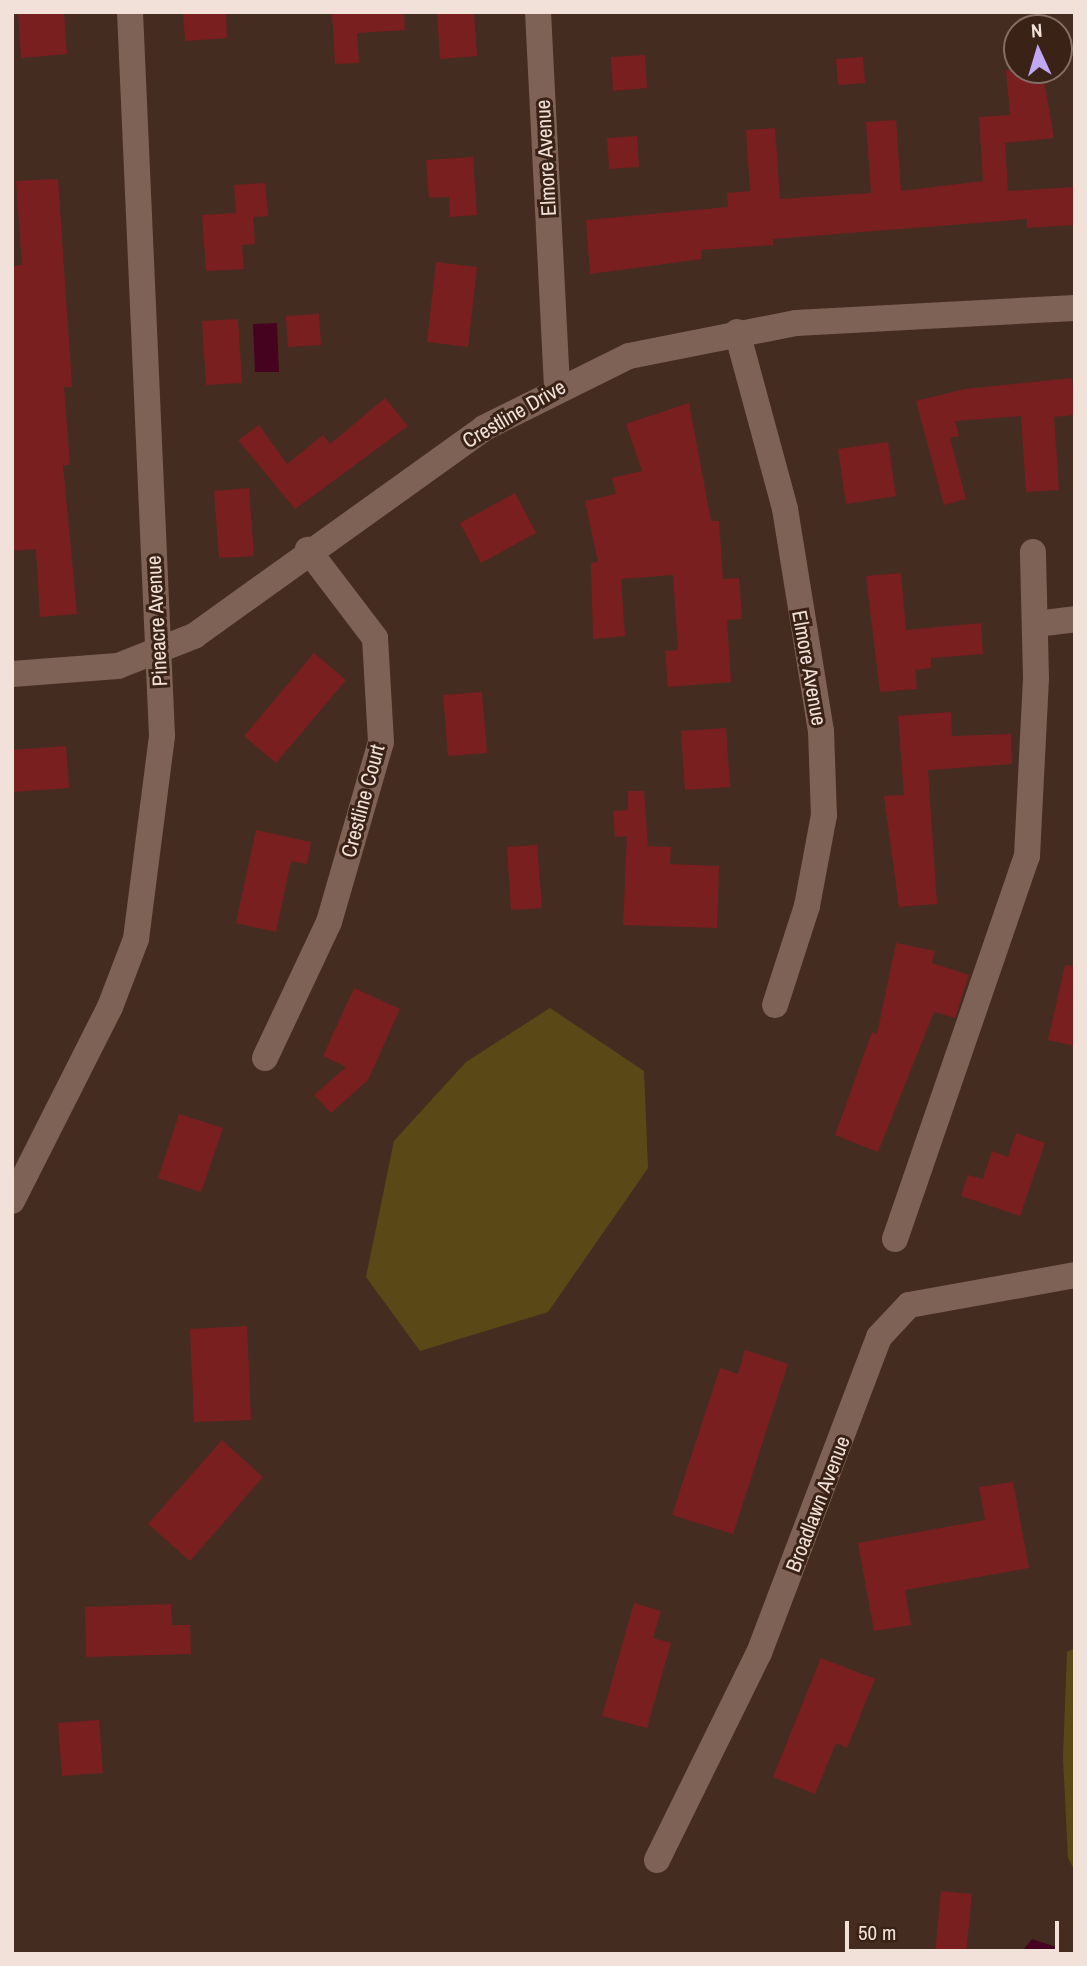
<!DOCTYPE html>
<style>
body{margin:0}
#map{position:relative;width:1087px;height:1966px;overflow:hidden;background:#452c21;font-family:"Archivo Narrow",sans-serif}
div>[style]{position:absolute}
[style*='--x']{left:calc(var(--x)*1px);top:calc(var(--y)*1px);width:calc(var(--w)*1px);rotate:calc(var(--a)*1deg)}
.green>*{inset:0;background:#5a4916}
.water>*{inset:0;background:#46031f}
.building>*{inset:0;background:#791f20}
.minor>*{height:26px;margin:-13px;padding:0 13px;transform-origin:13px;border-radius:13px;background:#7e6255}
span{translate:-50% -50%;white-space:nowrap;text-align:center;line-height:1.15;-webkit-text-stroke:6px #3a2217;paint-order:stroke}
.street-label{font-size:21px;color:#f1e1d9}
.frame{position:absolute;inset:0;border:14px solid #f1e1d9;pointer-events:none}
.north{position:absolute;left:1003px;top:14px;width:70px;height:70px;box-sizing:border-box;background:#3a2217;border:2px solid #836e65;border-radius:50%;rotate:356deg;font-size:19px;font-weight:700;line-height:28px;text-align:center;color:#f1e1d9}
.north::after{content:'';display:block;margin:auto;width:24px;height:32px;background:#bfa9f4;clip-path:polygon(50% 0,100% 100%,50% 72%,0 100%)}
.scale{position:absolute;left:845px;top:1921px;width:214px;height:32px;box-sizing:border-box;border:4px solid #f1e1d9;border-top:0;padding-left:9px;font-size:21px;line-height:24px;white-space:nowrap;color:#f1e1d9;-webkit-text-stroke:5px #3a2217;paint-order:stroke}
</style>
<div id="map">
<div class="green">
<i style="clip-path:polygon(550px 1008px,644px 1071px,648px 1168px,548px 1312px,420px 1351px,366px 1277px,394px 1141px,466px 1062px)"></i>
<i style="clip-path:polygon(1075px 1648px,1075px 1871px,1068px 1858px,1063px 1757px,1067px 1652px)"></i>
</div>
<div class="water">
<i style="clip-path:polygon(277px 323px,279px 372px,255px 372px,253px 324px)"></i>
<i style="clip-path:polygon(1032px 1939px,1056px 1947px,1058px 1954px,1020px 1954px)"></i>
</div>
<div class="building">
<i style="clip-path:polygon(18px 12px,64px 12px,67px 54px,21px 58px)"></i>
<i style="clip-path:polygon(183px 12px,226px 12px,227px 38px,185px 41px)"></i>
<i style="clip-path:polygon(332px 12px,404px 12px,405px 30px,357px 33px,359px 63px,335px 64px)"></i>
<i style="clip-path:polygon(437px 12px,474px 12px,477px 56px,440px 59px)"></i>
<i style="clip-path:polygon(645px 55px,647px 88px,613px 91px,611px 57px)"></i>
<i style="clip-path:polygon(863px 57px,865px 83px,838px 85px,836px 59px)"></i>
<i style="clip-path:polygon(1006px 70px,1042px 70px,1054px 138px,1005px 143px,1008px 191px,1075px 187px,1075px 225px,1027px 228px,1027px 219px,773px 239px,773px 245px,701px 250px,702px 259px,590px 274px,586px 220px,728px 207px,727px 193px,750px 191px,746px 130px,775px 128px,780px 199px,871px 193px,866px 122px,896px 120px,901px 191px,983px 181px,979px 117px,1010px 115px)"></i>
<i style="clip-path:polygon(637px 136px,639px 167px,609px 169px,607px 138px)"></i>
<i style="clip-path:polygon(473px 157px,477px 215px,450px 217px,449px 197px,429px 198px,426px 160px)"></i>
<i style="clip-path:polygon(58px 179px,72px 387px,64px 387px,70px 465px,63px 465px,77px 614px,40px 617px,36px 549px,12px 551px,12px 266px,22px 265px,16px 181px)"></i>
<i style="clip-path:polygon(265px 183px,268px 216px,253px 217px,255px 244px,242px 245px,244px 269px,206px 271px,202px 215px,236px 213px,234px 185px)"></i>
<i style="clip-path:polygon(436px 262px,477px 267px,468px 347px,427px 342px)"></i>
<i style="clip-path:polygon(319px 314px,321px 345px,288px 347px,286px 316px)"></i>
<i style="clip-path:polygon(238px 319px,242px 383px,206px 385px,202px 321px)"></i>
<i style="clip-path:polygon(1072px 378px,1075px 415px,1054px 417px,1059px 490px,1026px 492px,1021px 416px,955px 421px,959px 436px,950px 438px,966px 499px,944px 505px,916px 401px,965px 389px)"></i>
<i style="clip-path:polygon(385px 398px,408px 426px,295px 509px,238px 440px,259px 425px,287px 464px,323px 435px,330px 444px)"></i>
<i style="clip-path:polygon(689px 403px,711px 521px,719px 521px,723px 579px,739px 578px,742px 619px,727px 620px,731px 682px,668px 687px,665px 651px,678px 650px,673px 575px,621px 579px,625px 636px,593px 639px,591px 563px,598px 562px,585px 501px,616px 494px,612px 478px,642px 471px,626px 424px)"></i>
<i style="clip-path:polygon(888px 442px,896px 496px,846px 504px,838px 449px)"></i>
<i style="clip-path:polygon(249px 488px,254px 556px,219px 558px,214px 491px)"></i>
<i style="clip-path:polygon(515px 493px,536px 533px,481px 563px,460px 523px)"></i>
<i style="clip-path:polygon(901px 573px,906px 630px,981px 623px,983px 654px,931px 658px,931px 668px,915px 670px,917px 689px,880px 692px,866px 576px)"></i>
<i style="clip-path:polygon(314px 653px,346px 680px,276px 763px,244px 736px)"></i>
<i style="clip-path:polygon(482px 692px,487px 753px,448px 756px,443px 695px)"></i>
<i style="clip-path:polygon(951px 712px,952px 736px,1011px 734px,1012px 764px,928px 770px,937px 904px,899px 907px,884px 796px,904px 795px,898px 716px)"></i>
<i style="clip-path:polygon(726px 728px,730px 787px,685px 790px,681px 731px)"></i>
<i style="clip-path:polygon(66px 746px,69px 788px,12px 792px,12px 750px)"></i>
<i style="clip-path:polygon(628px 791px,644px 791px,648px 846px,671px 847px,670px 864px,719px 866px,717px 928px,623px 925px,627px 836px,615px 837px,613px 811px,628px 810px)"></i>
<i style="clip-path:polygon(256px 830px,311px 842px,307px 864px,291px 861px,276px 932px,236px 923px)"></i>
<i style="clip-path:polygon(537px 845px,542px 908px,511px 910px,507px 847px)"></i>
<i style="clip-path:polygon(896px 943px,935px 951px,932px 963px,969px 975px,955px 1018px,934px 1012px,878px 1152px,835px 1135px,872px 1032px,877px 1034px)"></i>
<i style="clip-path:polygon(1065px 965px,1075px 966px,1075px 1046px,1048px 1040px)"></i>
<i style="clip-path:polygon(354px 988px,400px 1009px,368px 1080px,331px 1113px,314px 1095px,346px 1067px,323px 1056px)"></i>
<i style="clip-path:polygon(179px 1114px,223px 1128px,201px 1192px,158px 1178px)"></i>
<i style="clip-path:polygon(1016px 1133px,1045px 1143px,1020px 1216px,961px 1196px,968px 1175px,983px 1179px,992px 1151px,1008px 1157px)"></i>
<i style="clip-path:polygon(247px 1326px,251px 1420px,194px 1422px,190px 1329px)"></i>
<i style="clip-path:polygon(745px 1350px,788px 1364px,733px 1534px,672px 1515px,720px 1368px,738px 1374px)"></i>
<i style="clip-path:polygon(222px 1440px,263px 1477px,190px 1561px,148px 1524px)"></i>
<i style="clip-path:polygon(1013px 1482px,1029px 1568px,905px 1590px,911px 1625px,874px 1631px,858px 1543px,985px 1520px,979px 1487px)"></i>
<i style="clip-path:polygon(634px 1603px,661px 1611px,653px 1638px,671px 1643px,647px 1728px,602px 1716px)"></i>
<i style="clip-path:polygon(171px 1604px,172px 1625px,190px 1625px,191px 1654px,86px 1657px,85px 1607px)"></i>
<i style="clip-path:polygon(821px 1658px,875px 1679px,847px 1748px,836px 1743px,815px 1794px,773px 1777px)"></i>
<i style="clip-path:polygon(99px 1720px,103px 1773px,62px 1776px,58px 1723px)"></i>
<i style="clip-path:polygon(941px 1891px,972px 1894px,966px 1954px,935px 1954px)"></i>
</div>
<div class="minor">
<i style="--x:538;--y:12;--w:375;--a:87.1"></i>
<i style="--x:737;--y:332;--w:183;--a:74.8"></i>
<i style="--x:785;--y:509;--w:225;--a:80.8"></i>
<i style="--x:821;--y:731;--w:84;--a:88"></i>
<i style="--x:824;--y:815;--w:93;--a:100.6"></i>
<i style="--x:807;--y:906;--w:104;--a:107.9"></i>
<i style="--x:1036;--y:624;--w:39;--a:-7"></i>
<i style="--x:12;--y:674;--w:106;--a:-4.3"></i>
<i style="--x:118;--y:666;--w:82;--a:-21.5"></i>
<i style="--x:194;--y:636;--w:357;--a:-35.6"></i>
<i style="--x:484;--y:428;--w:162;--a:-26.4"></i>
<i style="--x:629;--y:356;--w:170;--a:-11.2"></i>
<i style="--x:796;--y:323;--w:279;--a:-3.1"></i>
<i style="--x:265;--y:1058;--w:150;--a:-64.8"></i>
<i style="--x:329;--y:922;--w:187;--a:-73.9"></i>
<i style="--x:381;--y:742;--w:104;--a:-93.3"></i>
<i style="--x:375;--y:638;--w:111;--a:-127.3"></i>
<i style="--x:12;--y:1201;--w:217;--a:-63.2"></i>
<i style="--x:110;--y:1007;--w:73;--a:-69.1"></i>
<i style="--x:136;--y:939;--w:205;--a:-82.7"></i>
<i style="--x:162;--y:736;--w:725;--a:-92.53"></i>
<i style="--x:895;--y:1239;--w:405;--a:-71"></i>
<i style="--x:1027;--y:856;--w:178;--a:-87.1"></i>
<i style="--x:1036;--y:678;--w:126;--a:-91.4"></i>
<i style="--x:657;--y:1860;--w:231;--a:-63.8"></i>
<i style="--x:759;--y:1653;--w:338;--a:-69.2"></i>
<i style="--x:879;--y:1337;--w:44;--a:-46.8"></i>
<i style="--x:909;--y:1305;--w:169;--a:-10.2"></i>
</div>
<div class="street-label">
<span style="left:546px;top:158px;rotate:-93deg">Elmore Avenue</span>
<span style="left:514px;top:414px;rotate:-30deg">Crestline Drive</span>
<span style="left:157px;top:621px;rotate:-93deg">Pineacre Avenue</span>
<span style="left:809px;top:668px;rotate:80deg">Elmore Avenue</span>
<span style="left:363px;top:801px;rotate:-75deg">Crestline Court</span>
<span style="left:818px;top:1504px;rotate:-69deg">Broadlawn Avenue</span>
</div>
<div class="frame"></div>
<div class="north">N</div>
<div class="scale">50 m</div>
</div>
